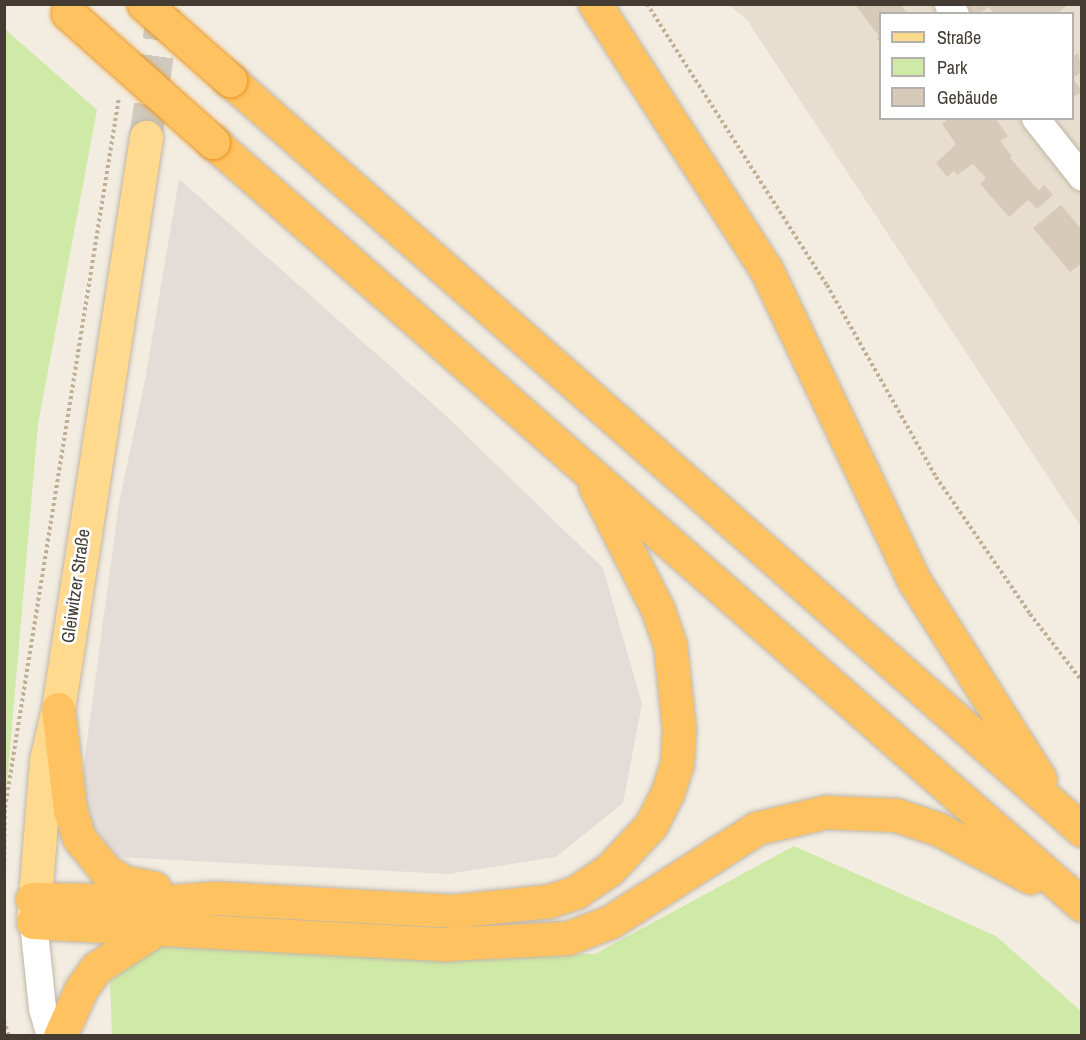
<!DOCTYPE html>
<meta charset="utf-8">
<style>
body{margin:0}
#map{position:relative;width:1086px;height:1040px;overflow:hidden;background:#f2ece1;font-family:"Archivo Narrow",sans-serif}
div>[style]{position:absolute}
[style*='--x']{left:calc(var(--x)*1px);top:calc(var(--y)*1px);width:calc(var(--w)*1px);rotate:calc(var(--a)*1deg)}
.residential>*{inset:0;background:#e7decf}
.industrial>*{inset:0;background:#e4ddd7}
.green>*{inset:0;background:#cfeaa6}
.building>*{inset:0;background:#d8cab9}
.major-tunnel>*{height:33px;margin-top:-16.5px;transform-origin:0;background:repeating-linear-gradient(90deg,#cfc9be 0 33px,transparent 0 49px)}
.path>*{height:4px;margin-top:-2px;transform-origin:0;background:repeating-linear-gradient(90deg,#c1af94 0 3px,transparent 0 6px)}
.roads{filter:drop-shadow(0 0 2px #c1b6a7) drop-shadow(0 0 2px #c1b6a7)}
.minor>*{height:27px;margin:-13.5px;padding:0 13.5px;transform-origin:13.5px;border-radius:13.5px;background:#fff}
.major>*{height:33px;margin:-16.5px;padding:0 16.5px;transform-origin:16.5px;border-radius:16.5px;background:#ffd98e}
.highway>*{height:33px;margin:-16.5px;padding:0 16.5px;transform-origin:16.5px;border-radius:16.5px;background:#ffc260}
.bridges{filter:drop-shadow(0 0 2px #e89625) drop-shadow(0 0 2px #e89625)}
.highway-bridge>*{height:33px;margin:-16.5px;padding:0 16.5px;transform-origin:16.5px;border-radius:16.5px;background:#ffc260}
span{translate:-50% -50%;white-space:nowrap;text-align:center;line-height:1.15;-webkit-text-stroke:5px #fff;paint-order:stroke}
.street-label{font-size:18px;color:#443c32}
.frame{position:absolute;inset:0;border:6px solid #443c32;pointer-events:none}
.legend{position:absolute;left:879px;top:12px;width:195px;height:108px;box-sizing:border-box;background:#fff;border:2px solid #b4b1ad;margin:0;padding:8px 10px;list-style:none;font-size:18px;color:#443c32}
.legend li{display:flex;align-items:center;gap:12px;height:30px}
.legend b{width:30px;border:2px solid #b4b1ad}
</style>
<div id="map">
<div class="residential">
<i style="clip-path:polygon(evenodd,729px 5px,1081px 5px,1081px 527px,747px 20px,729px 5px,880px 14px,1072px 14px,1072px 118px,880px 118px,880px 14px)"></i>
</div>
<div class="industrial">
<i style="clip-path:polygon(179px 179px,443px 413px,603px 568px,642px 704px,623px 803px,556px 857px,448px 874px,117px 857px,78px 808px,119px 503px,145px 380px)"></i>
</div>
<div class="green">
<i style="clip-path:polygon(5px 29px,97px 110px,38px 424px,5px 807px)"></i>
<i style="clip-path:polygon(794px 846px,996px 936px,1081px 1011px,1081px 1035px,112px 1035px,110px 982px,151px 944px,595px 954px)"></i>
</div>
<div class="building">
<i style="clip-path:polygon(858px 4px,900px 4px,908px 14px,880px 14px,880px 43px,877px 38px,879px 36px,856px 6px)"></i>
<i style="clip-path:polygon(964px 4px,1069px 4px,1056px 14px,994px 14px,989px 7px,978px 14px,969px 14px)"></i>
<i style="clip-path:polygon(1078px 53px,1082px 72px,1073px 78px,1082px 92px,1072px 98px,1072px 57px)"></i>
<i style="clip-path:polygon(949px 118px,995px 118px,1008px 136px,1000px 141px,1012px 156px,1010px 158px,1039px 191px,1044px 185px,1053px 195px,1037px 209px,1028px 200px,1009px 217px,980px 184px,986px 178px,973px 164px,957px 175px,954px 171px,947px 177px,936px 163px,956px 144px,942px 124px)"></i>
<i style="clip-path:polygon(1061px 205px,1082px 230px,1082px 263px,1070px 272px,1033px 228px)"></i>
</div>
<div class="major-tunnel">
<i style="--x:146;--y:137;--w:134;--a:-82.3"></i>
</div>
<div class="path">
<i style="--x:647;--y:4;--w:334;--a:57.4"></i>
<i style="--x:827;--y:285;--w:221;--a:60.4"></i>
<i style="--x:936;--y:477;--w:166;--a:55.5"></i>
<i style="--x:1030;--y:614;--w:85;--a:52.2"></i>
<i style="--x:4;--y:885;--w:77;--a:-89.3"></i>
<i style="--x:5;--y:808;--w:720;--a:-80.89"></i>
<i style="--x:4;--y:1021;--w:16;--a:72"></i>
</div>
<div class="roads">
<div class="minor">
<i style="--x:948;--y:4;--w:12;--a:55"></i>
<i style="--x:1035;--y:118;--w:75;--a:51.5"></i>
<i style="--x:33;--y:922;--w:86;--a:84"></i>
<i style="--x:42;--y:1008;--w:29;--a:74"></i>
</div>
<div class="major">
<i style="--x:33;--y:922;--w:163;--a:-85.4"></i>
<i style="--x:46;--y:760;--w:52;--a:-76.8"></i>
<i style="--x:58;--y:709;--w:579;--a:-81.25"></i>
</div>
<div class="highway">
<i style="--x:595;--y:4;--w:315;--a:57.2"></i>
<i style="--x:766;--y:269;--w:343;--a:64.6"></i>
<i style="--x:913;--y:579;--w:237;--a:57.6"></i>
<i style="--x:230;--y:80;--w:1135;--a:41.36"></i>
<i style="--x:213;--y:142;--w:1156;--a:41.28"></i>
<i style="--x:58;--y:709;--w:102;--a:83.2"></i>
<i style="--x:70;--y:810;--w:29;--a:72"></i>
<i style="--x:79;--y:838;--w:43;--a:50.7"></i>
<i style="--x:106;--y:871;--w:21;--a:31"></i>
<i style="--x:124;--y:882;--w:31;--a:11"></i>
<i style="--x:32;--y:899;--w:143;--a:0.8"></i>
<i style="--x:175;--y:901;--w:40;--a:-4.3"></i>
<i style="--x:215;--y:898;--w:238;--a:3.1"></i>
<i style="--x:453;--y:911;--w:97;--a:-5.9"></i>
<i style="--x:549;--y:901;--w:28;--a:-18"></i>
<i style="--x:576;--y:892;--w:40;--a:-34"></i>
<i style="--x:609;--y:870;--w:62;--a:-47"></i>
<i style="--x:651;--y:825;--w:35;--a:-63"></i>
<i style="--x:667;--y:794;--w:32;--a:-72"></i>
<i style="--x:677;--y:764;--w:34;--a:-87"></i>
<i style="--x:679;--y:730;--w:85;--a:-96"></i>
<i style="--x:670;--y:645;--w:39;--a:-109"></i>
<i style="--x:657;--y:608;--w:137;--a:-116.9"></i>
<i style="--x:33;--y:922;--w:413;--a:3.1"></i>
<i style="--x:445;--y:944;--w:123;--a:-2.8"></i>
<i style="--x:568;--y:938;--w:45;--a:-20.9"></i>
<i style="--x:610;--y:922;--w:174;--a:-32.6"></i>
<i style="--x:757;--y:828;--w:71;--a:-13.1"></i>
<i style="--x:826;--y:812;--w:70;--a:2.5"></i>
<i style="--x:896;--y:815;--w:44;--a:18.4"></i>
<i style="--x:938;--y:829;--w:104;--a:27.6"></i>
<i style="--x:60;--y:1036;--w:51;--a:-65.9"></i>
<i style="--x:81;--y:989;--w:26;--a:-54"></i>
<i style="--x:96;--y:968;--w:70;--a:-32.8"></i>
</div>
</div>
<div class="bridges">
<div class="highway-bridge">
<i style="--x:144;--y:4;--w:115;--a:41.5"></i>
<i style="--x:68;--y:13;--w:194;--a:41.7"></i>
</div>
</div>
<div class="street-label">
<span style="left:76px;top:586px;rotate:-82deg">Gleiwitzer Straße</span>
</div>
<div class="frame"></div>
<ul class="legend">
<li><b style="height:8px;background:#ffd98e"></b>Straße</li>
<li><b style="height:16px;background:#cfeaa6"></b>Park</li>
<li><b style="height:16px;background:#d8cab9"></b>Gebäude</li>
</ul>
</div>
